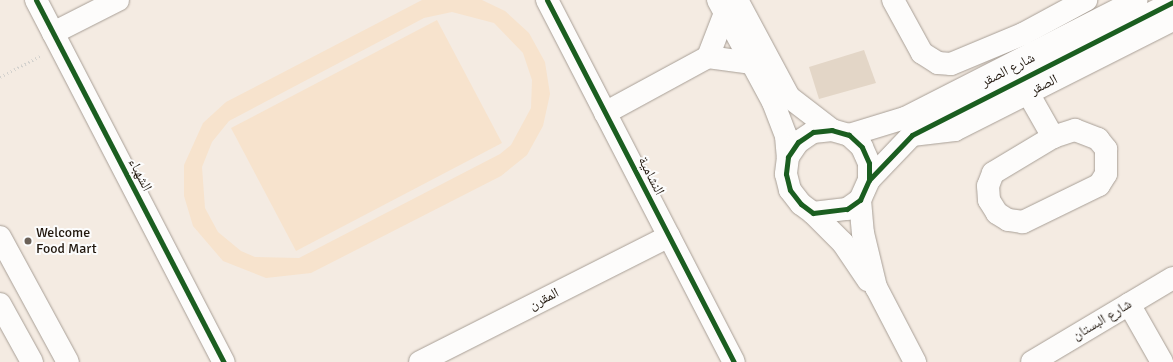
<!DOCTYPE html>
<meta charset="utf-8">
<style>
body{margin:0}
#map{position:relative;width:1173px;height:362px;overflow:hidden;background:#f4ebe2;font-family:Signika,"Noto Naskh Arabic",sans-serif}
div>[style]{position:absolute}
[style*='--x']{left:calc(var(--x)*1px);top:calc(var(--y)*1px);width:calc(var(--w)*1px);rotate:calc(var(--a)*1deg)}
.green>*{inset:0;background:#f7e3cd}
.building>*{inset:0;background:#e3d6c7}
.path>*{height:2.5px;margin-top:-1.25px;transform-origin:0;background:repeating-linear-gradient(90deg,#d4d2ce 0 1px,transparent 0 4px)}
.roads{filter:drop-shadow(0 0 1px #a89f96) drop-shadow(0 0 1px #a89f96)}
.minor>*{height:22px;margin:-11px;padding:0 11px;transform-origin:11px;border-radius:11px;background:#fdfcfb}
.tertiary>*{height:22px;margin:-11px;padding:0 11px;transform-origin:11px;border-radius:11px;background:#fdfcfb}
.cycleway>*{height:5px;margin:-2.5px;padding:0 2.5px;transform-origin:2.5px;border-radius:2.5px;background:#1b5e20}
.dots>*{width:11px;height:11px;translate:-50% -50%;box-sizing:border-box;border:2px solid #fcfcfc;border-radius:50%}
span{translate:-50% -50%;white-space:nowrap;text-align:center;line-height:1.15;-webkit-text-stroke:4px #fcfcfc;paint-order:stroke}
.street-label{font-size:14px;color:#21170d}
.poi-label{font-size:14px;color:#21170d}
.left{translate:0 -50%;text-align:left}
</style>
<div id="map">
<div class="green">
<i style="clip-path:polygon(evenodd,422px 0,482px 0,505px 11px,529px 33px,545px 62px,550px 94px,543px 126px,527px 155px,501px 176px,311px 273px,266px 278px,223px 261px,193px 226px,184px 196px,184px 165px,203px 123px,226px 102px,422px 0,452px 12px,494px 23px,523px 53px,532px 80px,531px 108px,511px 145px,500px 154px,299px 258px,255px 257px,241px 251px,218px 232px,205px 208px,202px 167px,212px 142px,229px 121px,424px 18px,452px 12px)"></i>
<i style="clip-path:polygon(437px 20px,502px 143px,296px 251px,231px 128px)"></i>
</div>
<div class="building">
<i style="clip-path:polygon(864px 50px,876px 83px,819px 99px,809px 67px)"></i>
</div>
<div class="path">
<i style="--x:0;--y:77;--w:47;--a:-27.6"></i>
</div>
<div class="roads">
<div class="minor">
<i style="--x:36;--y:0;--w:408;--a:62.6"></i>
<i style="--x:547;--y:0;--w:407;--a:62.7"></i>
<i style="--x:718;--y:0;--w:116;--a:61.7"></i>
<i style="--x:773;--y:102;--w:36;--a:69"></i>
<i style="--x:786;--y:136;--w:21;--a:85"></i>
<i style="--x:737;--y:0;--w:110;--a:61.8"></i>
<i style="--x:789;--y:97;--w:54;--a:37.5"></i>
<i style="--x:893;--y:0;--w:60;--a:61.3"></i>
<i style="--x:922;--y:53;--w:19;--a:32"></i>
<i style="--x:938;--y:63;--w:13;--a:4"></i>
<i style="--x:951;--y:64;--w:78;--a:-22.6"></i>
<i style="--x:1023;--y:34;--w:72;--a:-28.4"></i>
<i style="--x:53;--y:33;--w:73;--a:-26.9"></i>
<i style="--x:708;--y:57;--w:47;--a:-68.9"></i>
<i style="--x:1028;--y:93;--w:51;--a:60.4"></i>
<i style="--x:605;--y:113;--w:117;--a:-28.5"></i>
<i style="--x:708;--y:57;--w:43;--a:7.9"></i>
<i style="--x:1075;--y:130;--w:25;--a:21"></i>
<i style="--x:1098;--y:139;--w:13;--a:51"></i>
<i style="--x:1106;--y:149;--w:25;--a:90"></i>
<i style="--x:1106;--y:174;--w:13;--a:122"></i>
<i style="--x:1099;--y:185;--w:85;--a:154"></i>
<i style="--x:1023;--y:222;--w:15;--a:-172"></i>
<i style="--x:1008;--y:220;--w:13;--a:-148"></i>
<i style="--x:997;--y:213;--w:15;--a:-122"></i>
<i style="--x:989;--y:200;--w:14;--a:-94"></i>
<i style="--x:988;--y:186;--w:14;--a:-69"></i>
<i style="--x:993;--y:173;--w:70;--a:-31"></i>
<i style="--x:1053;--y:137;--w:23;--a:-18"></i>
<i style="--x:912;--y:135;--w:43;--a:-6.6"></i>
<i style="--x:955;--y:130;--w:244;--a:-26.8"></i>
<i style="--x:1129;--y:304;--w:67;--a:60.4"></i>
<i style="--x:420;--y:362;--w:279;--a:-26.8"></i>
<i style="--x:1032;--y:362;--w:164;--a:-30.8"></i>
</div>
<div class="tertiary">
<i style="--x:849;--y:135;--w:59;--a:-16.9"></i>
<i style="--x:905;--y:118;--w:260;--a:-27"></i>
<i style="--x:869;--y:180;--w:17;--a:-90"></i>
<i style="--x:869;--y:163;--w:17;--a:-114"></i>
<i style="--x:862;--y:147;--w:18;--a:-137"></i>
<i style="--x:849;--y:135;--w:18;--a:-164"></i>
<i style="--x:832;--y:130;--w:19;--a:174"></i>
<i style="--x:813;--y:132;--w:18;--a:146"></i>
<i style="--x:798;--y:142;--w:18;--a:124"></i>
<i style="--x:788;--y:157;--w:17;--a:97"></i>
<i style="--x:786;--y:174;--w:16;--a:76"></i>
<i style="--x:790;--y:190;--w:18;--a:52"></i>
<i style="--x:801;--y:204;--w:15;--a:37"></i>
<i style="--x:813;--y:213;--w:34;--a:-7"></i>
<i style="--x:847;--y:209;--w:16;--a:-35"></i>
<i style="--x:860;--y:200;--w:22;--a:-66"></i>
<i style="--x:869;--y:180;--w:62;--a:-46.3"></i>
<i style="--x:912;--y:135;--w:293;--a:-27"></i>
<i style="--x:860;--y:200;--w:33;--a:85"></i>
<i style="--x:863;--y:233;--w:56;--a:76.5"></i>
<i style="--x:876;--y:287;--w:85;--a:62.5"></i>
<i style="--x:813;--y:213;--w:42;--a:45"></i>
<i style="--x:843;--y:243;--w:45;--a:56"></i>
<i style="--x:0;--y:237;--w:142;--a:61.5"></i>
<i style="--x:0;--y:304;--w:66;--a:61.1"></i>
</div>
</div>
<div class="cycleway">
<i style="--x:36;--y:0;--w:408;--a:62.6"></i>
<i style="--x:547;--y:0;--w:407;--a:62.7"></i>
<i style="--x:869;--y:180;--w:17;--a:-90"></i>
<i style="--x:869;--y:163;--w:17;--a:-114"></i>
<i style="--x:862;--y:147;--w:18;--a:-137"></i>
<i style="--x:849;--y:135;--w:18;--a:-164"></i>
<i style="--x:832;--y:130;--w:19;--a:174"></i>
<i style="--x:813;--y:132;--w:18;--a:146"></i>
<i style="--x:798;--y:142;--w:18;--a:124"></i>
<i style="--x:788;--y:157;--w:17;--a:97"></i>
<i style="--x:786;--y:174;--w:16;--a:76"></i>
<i style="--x:790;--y:190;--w:18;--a:52"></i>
<i style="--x:801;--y:204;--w:15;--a:37"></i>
<i style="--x:813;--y:213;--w:34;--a:-7"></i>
<i style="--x:847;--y:209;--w:16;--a:-35"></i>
<i style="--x:860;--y:200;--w:22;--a:-66"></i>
<i style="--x:869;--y:180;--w:62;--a:-46.3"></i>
<i style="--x:912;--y:135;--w:293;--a:-27"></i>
</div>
<div class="dots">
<i style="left:28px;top:241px;background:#6b6158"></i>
</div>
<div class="street-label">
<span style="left:1008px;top:70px;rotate:-27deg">شارع الصقر</span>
<span style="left:1044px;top:85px;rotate:-27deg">الصقر</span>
<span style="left:140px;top:175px;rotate:63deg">الشهباء</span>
<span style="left:651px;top:176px;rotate:63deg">النشامية</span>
<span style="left:544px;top:299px;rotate:-27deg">المقرن</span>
<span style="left:1102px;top:320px;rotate:-31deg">شارع البستان</span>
</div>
<div class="poi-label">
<span class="left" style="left:36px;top:241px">Welcome<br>Food Mart</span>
</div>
</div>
